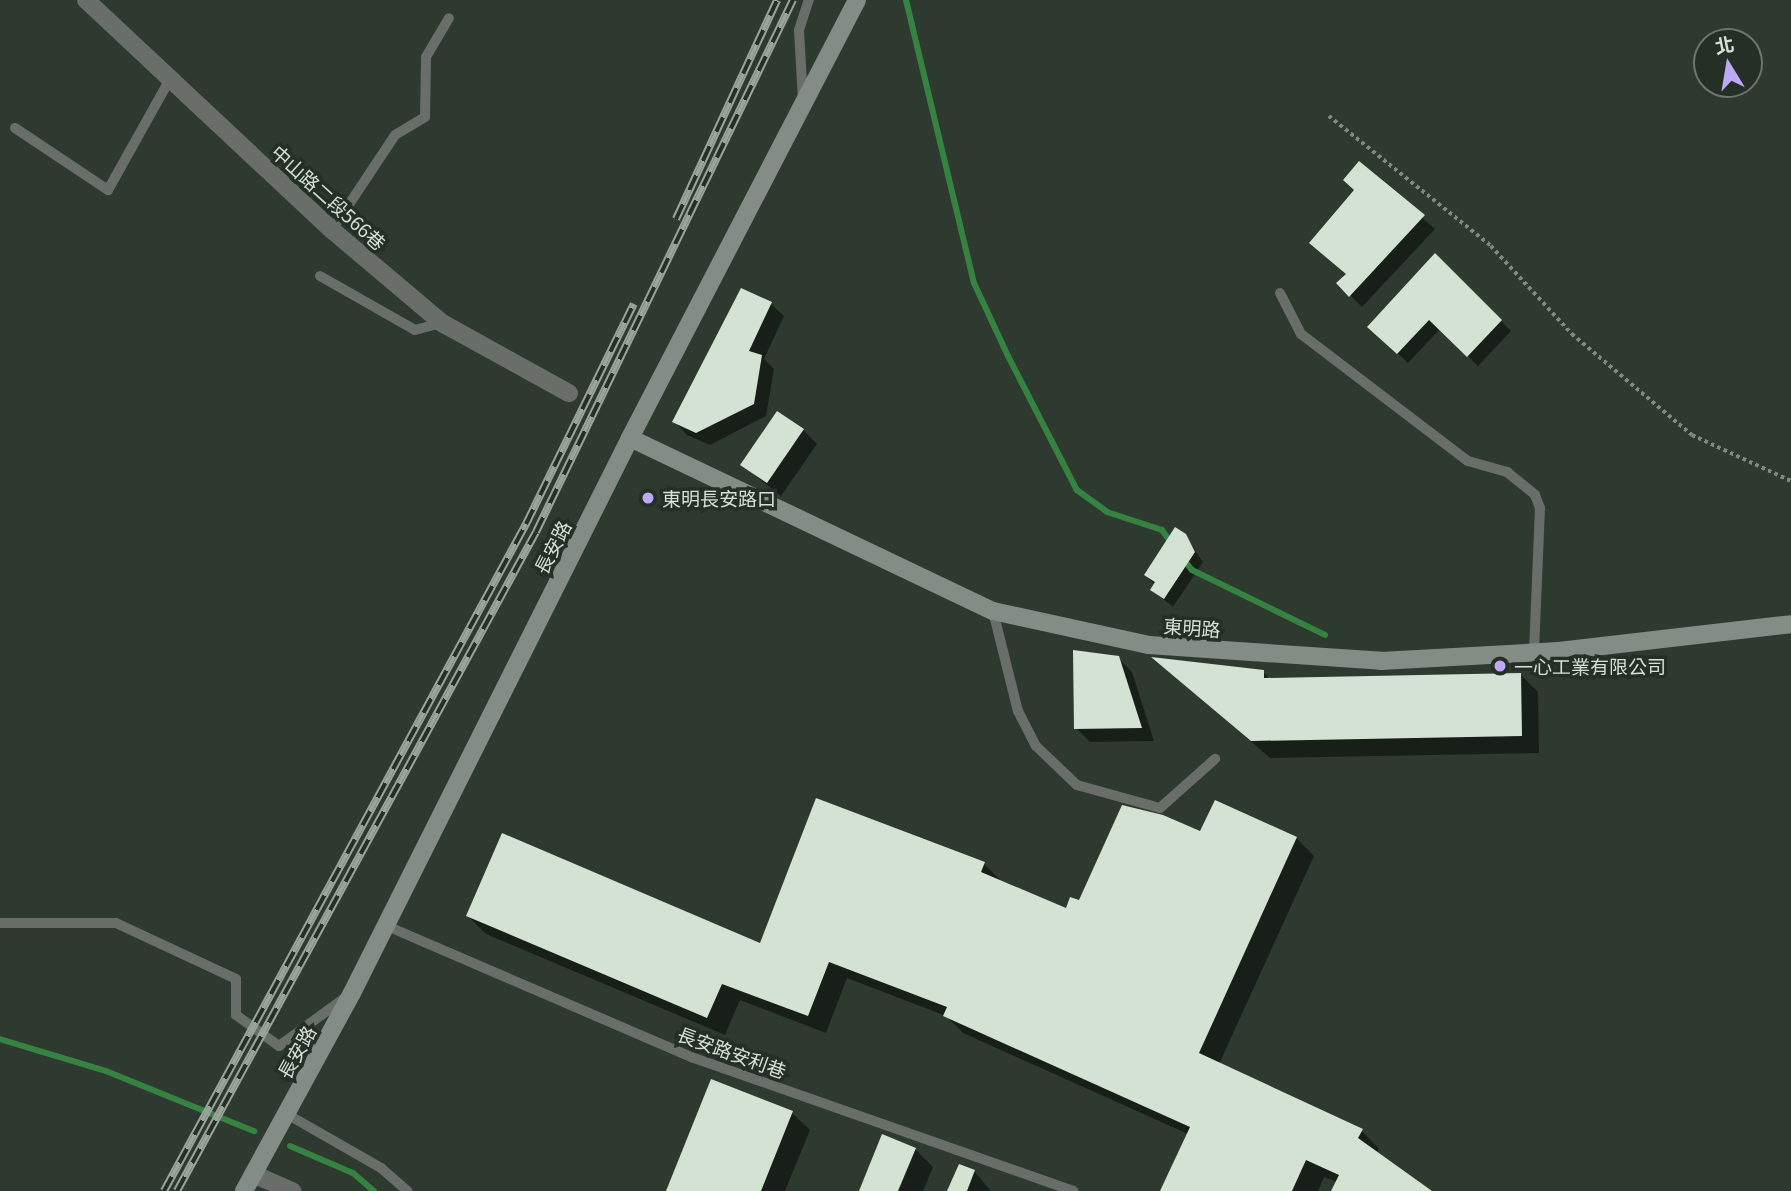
<!DOCTYPE html>
<meta charset="utf-8">
<style>
body{margin:0}
#map{position:relative;width:1791px;height:1191px;overflow:hidden;background:#2e3a2f;font-family:Georgia,"Noto Sans TC",serif}
div>[style]{position:absolute}
[style*='--x']{left:calc(var(--x)*1px);top:calc(var(--y)*1px);width:calc(var(--w)*1px);rotate:calc(var(--a)*1deg)}
.shadow>*{inset:0;background:#0007}
.stream>*{height:6px;margin:-3px;padding:0 3px;transform-origin:3px;border-radius:3px;background:#368341}
.building>*{inset:0;background:#d3e2d3}
.path>*{height:3.5px;margin-top:-1.75px;transform-origin:0;background:repeating-linear-gradient(90deg,#808a81 0 3.5px,transparent 0 7px)}
.lane>*{height:10px;margin:-5px;padding:0 5px;transform-origin:5px;border-radius:5px;background:#696e69}
.street>*{height:18px;margin:-9px;padding:0 9px;transform-origin:9px;border-radius:9px;background:#696e69}
.secondary>*{height:18px;margin:-9px;padding:0 9px;transform-origin:9px;border-radius:9px;background:#848d85}
.rail>*{height:8px;margin-top:-4px;transform-origin:0;background:repeating-linear-gradient(90deg,#243025 0 16px,#9aa49b 0 32px);box-sizing:border-box;border-block:2px solid #9aa49b}
.dots>*{width:19px;height:19px;translate:-50% -50%;box-sizing:border-box;border:4px solid #243025;border-radius:50%}
span{translate:-50% -50%;white-space:nowrap;text-align:center;line-height:1.15;-webkit-text-stroke:7px #243025;paint-order:stroke}
.street-label{font-size:19px;color:#d7dfd8}
.poi-label{font-size:19px;color:#d7dfd8}
.left{translate:0 -50%;text-align:left}
.north{position:absolute;left:1693px;top:28px;width:70px;height:70px;box-sizing:border-box;background:#243025;border:2px solid #6c766d;border-radius:50%;rotate:349deg;font-size:19px;font-weight:700;line-height:28px;text-align:center;color:#d7dfd8}
.north::after{content:'';display:block;margin:auto;width:24px;height:32px;background:#bea9f5;clip-path:polygon(50% 0,100% 100%,50% 72%,0 100%)}
</style>
<div id="map">
<div class="shadow">
<i style="clip-path:polygon(1360px 163px,1435px 229px,1362px 307px,1339px 284px,1347px 275px,1312px 243px,1356px 191px)"></i>
<i style="clip-path:polygon(1435px 255px,1511px 331px,1478px 366px,1440px 329px,1408px 363px,1380px 337px)"></i>
<i style="clip-path:polygon(742px 290px,771px 304px,784px 316px,764px 359px,774px 369px,766px 416px,710px 445px,687px 435px,675px 422px)"></i>
<i style="clip-path:polygon(803px 430px,817px 444px,781px 496px,742px 465px)"></i>
<i style="clip-path:polygon(1185px 536px,1203px 562px,1173px 607px,1152px 590px,1155px 585px,1146px 575px)"></i>
<i style="clip-path:polygon(1118px 658px,1132px 672px,1154px 741px,1090px 742px,1076px 728px)"></i>
<i style="clip-path:polygon(1156px 659px,1263px 672px,1270px 679px,1520px 674px,1538px 692px,1539px 753px,1270px 758px)"></i>
<i style="clip-path:polygon(1201px 834px,1296px 838px,1314px 856px,1219px 1064px,1362px 1131px,1379px 1149px,1377px 1154px,1429px 1191px,1333px 1191px,1337px 1182px,1324px 1177px,1318px 1191px,1161px 1191px,1188px 1134px,963px 1033px,946px 1016px,847px 978px,826px 1033px,740px 1000px,725px 1035px,486px 934px,468px 916px,761px 945px,984px 864px,1002px 882px,1066px 910px)"></i>
<i style="clip-path:polygon(792px 1113px,810px 1130px,785px 1191px,667px 1191px)"></i>
<i style="clip-path:polygon(915px 1149px,933px 1167px,923px 1191px,861px 1191px)"></i>
<i style="clip-path:polygon(974px 1171px,991px 1191px,949px 1191px)"></i>
</div>
<div class="stream">
<i style="--x:906;--y:0;--w:291;--a:76.5"></i>
<i style="--x:974;--y:283;--w:81;--a:65"></i>
<i style="--x:1008;--y:356;--w:151;--a:62.8"></i>
<i style="--x:1077;--y:490;--w:37;--a:36"></i>
<i style="--x:1107;--y:512;--w:58;--a:18.1"></i>
<i style="--x:1162;--y:530;--w:19;--a:54"></i>
<i style="--x:1183;--y:559;--w:14;--a:51"></i>
<i style="--x:1192;--y:570;--w:148;--a:26"></i>
<i style="--x:0;--y:1039;--w:111;--a:16.8"></i>
<i style="--x:106;--y:1071;--w:160;--a:22.1"></i>
<i style="--x:290;--y:1146;--w:69;--a:23.2"></i>
<i style="--x:353;--y:1173;--w:28;--a:41"></i>
</div>
<div class="building">
<i style="clip-path:polygon(1359px 161px,1425px 215px,1349px 297px,1336px 283px,1346px 274px,1309px 243px,1354px 190px,1343px 180px)"></i>
<i style="clip-path:polygon(1435px 253px,1502px 320px,1467px 357px,1429px 320px,1397px 354px,1367px 327px)"></i>
<i style="clip-path:polygon(741px 288px,772px 302px,749px 351px,762px 355px,754px 404px,696px 433px,672px 422px)"></i>
<i style="clip-path:polygon(777px 411px,804px 429px,767px 483px,740px 465px)"></i>
<i style="clip-path:polygon(1175px 527px,1186px 534px,1195px 552px,1164px 599px,1150px 590px,1155px 582px,1144px 575px)"></i>
<i style="clip-path:polygon(1073px 650px,1119px 656px,1142px 728px,1074px 729px)"></i>
<i style="clip-path:polygon(1151px 657px,1264px 670px,1264px 678px,1521px 673px,1522px 736px,1251px 741px)"></i>
<i style="clip-path:polygon(816px 798px,985px 862px,981px 872px,1066px 908px,1070px 897px,1079px 900px,1122px 805px,1163px 815px,1200px 831px,1215px 800px,1297px 837px,1199px 1053px,1363px 1129px,1358px 1138px,1432px 1191px,1331px 1191px,1339px 1175px,1306px 1160px,1292px 1191px,1160px 1191px,1190px 1127px,943px 1016px,947px 1007px,829px 962px,808px 1016px,722px 984px,707px 1018px,466px 916px,502px 833px,760px 943px)"></i>
<i style="clip-path:polygon(711px 1079px,793px 1111px,761px 1191px,666px 1191px)"></i>
<i style="clip-path:polygon(882px 1134px,916px 1148px,898px 1191px,859px 1191px)"></i>
<i style="clip-path:polygon(959px 1164px,975px 1170px,967px 1191px,947px 1191px)"></i>
</div>
<div class="path">
<i style="--x:1329;--y:116;--w:208;--a:38.7"></i>
<i style="--x:1491;--y:246;--w:120;--a:47.4"></i>
<i style="--x:1572;--y:334;--w:157;--a:40.1"></i>
<i style="--x:1692;--y:435;--w:109;--a:24.9"></i>
</div>
<div class="lane">
<i style="--x:803;--y:100;--w:70;--a:-93.3"></i>
<i style="--x:799;--y:30;--w:32;--a:-72"></i>
<i style="--x:15;--y:128;--w:112;--a:33.7"></i>
<i style="--x:108;--y:190;--w:127;--a:-60.8"></i>
<i style="--x:332;--y:230;--w:114;--a:-56.4"></i>
<i style="--x:395;--y:135;--w:35;--a:-31"></i>
<i style="--x:425;--y:117;--w:60;--a:-89"></i>
<i style="--x:426;--y:57;--w:45;--a:-59.5"></i>
<i style="--x:320;--y:276;--w:109;--a:29.6"></i>
<i style="--x:415;--y:330;--w:28;--a:-15"></i>
<i style="--x:1280;--y:293;--w:46;--a:62.9"></i>
<i style="--x:1301;--y:334;--w:210;--a:37.3"></i>
<i style="--x:1468;--y:461;--w:41;--a:15.8"></i>
<i style="--x:1507;--y:472;--w:36;--a:39"></i>
<i style="--x:1535;--y:495;--w:14;--a:69"></i>
<i style="--x:1540;--y:508;--w:145;--a:92.4"></i>
<i style="--x:993;--y:611;--w:103;--a:76"></i>
<i style="--x:1018;--y:711;--w:39;--a:63"></i>
<i style="--x:1036;--y:746;--w:57;--a:43.6"></i>
<i style="--x:1077;--y:785;--w:86;--a:15.5"></i>
<i style="--x:1160;--y:808;--w:74;--a:-41.7"></i>
<i style="--x:0;--y:923;--w:116;--a:0"></i>
<i style="--x:116;--y:923;--w:132;--a:25"></i>
<i style="--x:236;--y:979;--w:36;--a:90"></i>
<i style="--x:236;--y:1015;--w:53;--a:35.8"></i>
<i style="--x:279;--y:1046;--w:83;--a:-36.2"></i>
<i style="--x:387;--y:926;--w:334;--a:23.3"></i>
<i style="--x:694;--y:1058;--w:402;--a:19.3"></i>
<i style="--x:285;--y:1113;--w:111;--a:29.8"></i>
<i style="--x:381;--y:1168;--w:35;--a:41"></i>
</div>
<div class="street">
<i style="--x:86;--y:0;--w:337;--a:43.1"></i>
<i style="--x:332;--y:230;--w:144;--a:40.2"></i>
<i style="--x:442;--y:323;--w:145;--a:28.9"></i>
<i style="--x:253;--y:1174;--w:43;--a:23.6"></i>
</div>
<div class="secondary">
<i style="--x:630;--y:438;--w:402;--a:25.5"></i>
<i style="--x:993;--y:611;--w:160;--a:12.3"></i>
<i style="--x:1149;--y:645;--w:233;--a:3.9"></i>
<i style="--x:1381;--y:661;--w:178;--a:-3.2"></i>
<i style="--x:1559;--y:651;--w:234;--a:-6.6"></i>
<i style="--x:244;--y:1191;--w:226;--a:-61.4"></i>
<i style="--x:352;--y:993;--w:621;--a:-63.39"></i>
<i style="--x:630;--y:438;--w:493;--a:-62.6"></i>
</div>
<div class="rail">
<i style="--x:676;--y:219;--w:241;--a:-65.2"></i>
<i style="--x:164;--y:1191;--w:759;--a:-61.51"></i>
<i style="--x:526;--y:524;--w:245;--a:-63.9"></i>
<i style="--x:177;--y:1191;--w:750;--a:-61.42"></i>
<i style="--x:536;--y:532;--w:591;--a:-64.22"></i>
</div>
<div class="dots">
<i style="left:648px;top:498px;background:#bea9f5"></i>
<i style="left:1500px;top:666px;background:#bea9f5"></i>
</div>
<div class="street-label">
<span style="left:329px;top:197px;rotate:42deg">中山路二段566巷</span>
<span style="left:552px;top:547px;rotate:-63deg">長安路</span>
<span style="left:1192px;top:627px;rotate:4deg">東明路</span>
<span style="left:296px;top:1052px;rotate:-61deg">長安路</span>
<span style="left:732px;top:1052px;rotate:20deg">長安路安利巷</span>
</div>
<div class="poi-label">
<span class="left" style="left:662px;top:498px">東明長安路口</span>
<span class="left" style="left:1514px;top:666px">一心工業有限公司</span>
</div>
<div class="north">北</div>
</div>
